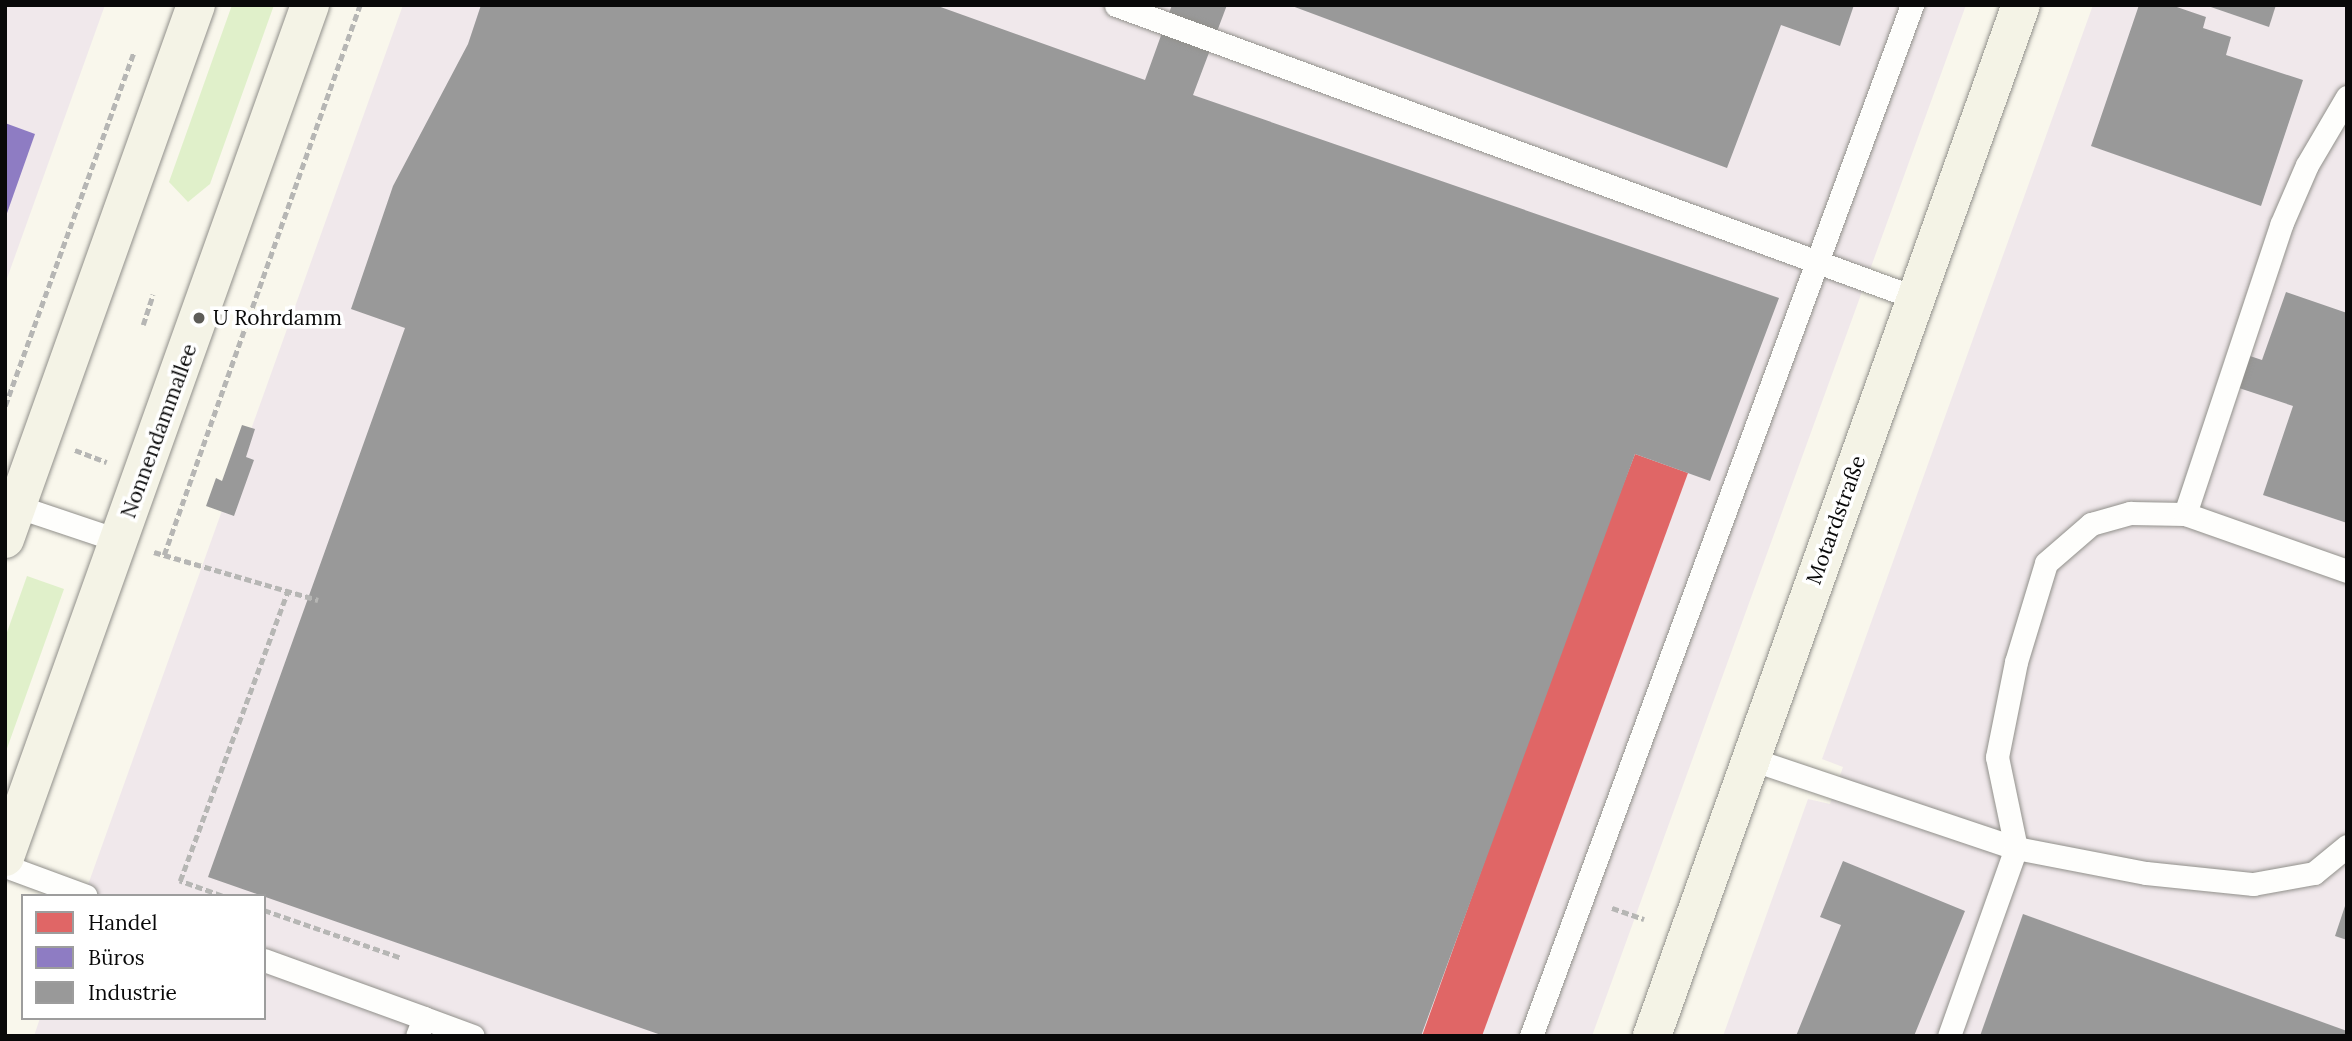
<!DOCTYPE html>
<meta charset="utf-8">
<style>
body{margin:0}
#map{position:relative;width:2352px;height:1041px;overflow:hidden;background:#f9f7ec;font-family:Lora,serif}
div>[style]{position:absolute}
[style*='--x']{left:calc(var(--x)*1px);top:calc(var(--y)*1px);width:calc(var(--w)*1px);rotate:calc(var(--a)*1deg)}
.industrial>*{inset:0;background:#f0e8eb}
.green>*{inset:0;background:#e0f0ca}
.shops>*{inset:0;background:#e06666}
.offices>*{inset:0;background:#8e7cc3}
.industry>*{inset:0;background:#999}
.path>*{height:4.5px;margin-top:-2.25px;transform-origin:0;background:repeating-linear-gradient(90deg,#b6b6b4 0 7px,transparent 0 10.5px)}
.roads{filter:drop-shadow(0 0 2px #91908b) drop-shadow(0 0 2px #91908b)}
.lane>*{height:23px;margin:-11.5px;padding:0 11.5px;transform-origin:11.5px;border-radius:11.5px;background:#fefefc}
.secondary>*{height:38px;margin:-19px;padding:0 19px;transform-origin:19px;border-radius:19px;background:#f4f3e6}
.dots>*{width:19px;height:19px;translate:-50% -50%;box-sizing:border-box;border:4px solid #fff;border-radius:50%}
span{translate:-50% -50%;white-space:nowrap;text-align:center;line-height:1.15;-webkit-text-stroke:7px #fff;paint-order:stroke}
.poi-label{font-size:21px;color:#090909}
.left{translate:0 -50%;text-align:left}
.street-label{font-size:21px;color:#090909}
.frame{position:absolute;inset:0;border:7px solid #090909;pointer-events:none}
.legend{position:absolute;left:21px;top:894px;width:245px;height:126px;box-sizing:border-box;background:#fff;border:2px solid #9d9d9d;margin:0;padding:9px 12px;list-style:none;font-size:21px;color:#090909}
.legend li{display:flex;align-items:center;gap:14px;height:35px}
.legend b{width:35px;border:2px solid #9d9d9d}
</style>
<div id="map">
<div class="industrial">
<i style="clip-path:polygon(5px 5px,105px 5px,5px 284px)"></i>
<i style="clip-path:polygon(403px 5px,1966px 5px,1592px 1036px,34px 1036px,40px 1018px,264px 1018px,264px 896px,84px 896px)"></i>
<i style="clip-path:polygon(2093px 5px,2347px 5px,2347px 1036px,1723px 1036px,1808px 799px,1830px 804px,1843px 767px,1822px 759px)"></i>
</div>
<div class="green">
<i style="clip-path:polygon(232px 5px,274px 5px,210px 184px,188px 202px,169px 182px)"></i>
<i style="clip-path:polygon(27px 576px,64px 589px,5px 754px,5px 638px)"></i>
</div>
<div class="shops">
<i style="clip-path:polygon(1635px 454px,1688px 473px,1482px 1036px,1422px 1036px,1574px 611px)"></i>
</div>
<div class="offices">
<i style="clip-path:polygon(5px 123px,35px 134px,6px 216px,5px 216px)"></i>
</div>
<div class="industry">
<i style="clip-path:polygon(481px 5px,935px 5px,1145px 80px,1172px 5px,1227px 5px,1193px 95px,1779px 298px,1710px 481px,1635px 454px,1421px 1036px,664px 1036px,208px 877px,405px 328px,351px 309px,393px 186px,468px 44px)"></i>
<i style="clip-path:polygon(1854px 5px,1840px 46px,1781px 25px,1727px 168px,1292px 6px)"></i>
<i style="clip-path:polygon(2139px 5px,2171px 5px,2206px 17px,2203px 28px,2231px 37px,2226px 55px,2303px 80px,2261px 206px,2091px 146px)"></i>
<i style="clip-path:polygon(2205px 5px,2276px 5px,2269px 27px)"></i>
<i style="clip-path:polygon(2286px 292px,2347px 313px,2347px 523px,2263px 495px,2293px 406px,2239px 388px,2250px 356px,2262px 360px)"></i>
<i style="clip-path:polygon(242px 425px,255px 429px,246px 457px,254px 460px,234px 516px,206px 506px,216px 478px,222px 481px)"></i>
<i style="clip-path:polygon(1843px 861px,1965px 911px,1914px 1036px,1796px 1036px,1841px 925px,1820px 917px)"></i>
<i style="clip-path:polygon(2346px 903px,2347px 903px,2347px 940px,2335px 936px)"></i>
<i style="clip-path:polygon(2023px 914px,2347px 1031px,2347px 1036px,1980px 1036px)"></i>
</div>
<div class="path">
<i style="--x:143;--y:325;--w:32;--a:-72"></i>
<i style="--x:5;--y:406;--w:377;--a:-70"></i>
<i style="--x:75;--y:450;--w:34;--a:21"></i>
<i style="--x:154;--y:552;--w:171;--a:16.3"></i>
<i style="--x:164;--y:555;--w:584;--a:-70.39"></i>
<i style="--x:222;--y:896;--w:45;--a:-160.3"></i>
<i style="--x:180;--y:881;--w:309;--a:-69.6"></i>
<i style="--x:1612;--y:908;--w:34;--a:19"></i>
<i style="--x:264;--y:910;--w:146;--a:19.2"></i>
</div>
<div class="roads">
<div class="lane">
<i style="--x:1116;--y:5;--w:852;--a:20.12"></i>
<i style="--x:7;--y:503;--w:119;--a:18.6"></i>
<i style="--x:2185;--y:514;--w:305;--a:-71.6"></i>
<i style="--x:2281;--y:225;--w:65;--a:-66.6"></i>
<i style="--x:2307;--y:165;--w:79;--a:-59.5"></i>
<i style="--x:1751;--y:759;--w:280;--a:18.6"></i>
<i style="--x:2016;--y:848;--w:132;--a:10.9"></i>
<i style="--x:2146;--y:873;--w:108;--a:5.9"></i>
<i style="--x:2253;--y:884;--w:62;--a:-10.2"></i>
<i style="--x:2314;--y:873;--w:43;--a:-39.3"></i>
<i style="--x:5;--y:866;--w:86;--a:20.3"></i>
<i style="--x:264;--y:960;--w:170;--a:19.9"></i>
<i style="--x:417;--y:1036;--w:19;--a:-69"></i>
<i style="--x:424;--y:1018;--w:52;--a:20.2"></i>
<i style="--x:1531;--y:1036;--w:1099;--a:-69.72"></i>
<i style="--x:1949;--y:1036;--w:200;--a:-70.4"></i>
<i style="--x:2016;--y:848;--w:93;--a:-101.8"></i>
<i style="--x:1997;--y:757;--w:97;--a:-78.7"></i>
<i style="--x:2016;--y:662;--w:103;--a:-73.1"></i>
<i style="--x:2046;--y:563;--w:60;--a:-40.9"></i>
<i style="--x:2091;--y:524;--w:41;--a:-15.8"></i>
<i style="--x:2130;--y:513;--w:55;--a:1"></i>
<i style="--x:2185;--y:514;--w:172;--a:19.4"></i>
</div>
<div class="secondary">
<i style="--x:5;--y:539;--w:567;--a:-70.32"></i>
<i style="--x:5;--y:857;--w:905;--a:-70.3"></i>
<i style="--x:1652;--y:1036;--w:1095;--a:-70.31"></i>
</div>
</div>
<div class="dots">
<i style="left:199px;top:318px;background:#5d5c58"></i>
</div>
<div class="poi-label">
<span class="left" style="left:213px;top:318px">U Rohrdamm</span>
</div>
<div class="street-label">
<span style="left:159px;top:431px;rotate:-70deg">Nonnendammallee</span>
<span style="left:1836px;top:520px;rotate:-70deg">Motardstraße</span>
</div>
<div class="frame"></div>
<ul class="legend">
<li><b style="height:19px;background:#e06666"></b>Handel</li>
<li><b style="height:19px;background:#8e7cc3"></b>Büros</li>
<li><b style="height:19px;background:#999"></b>Industrie</li>
</ul>
</div>
